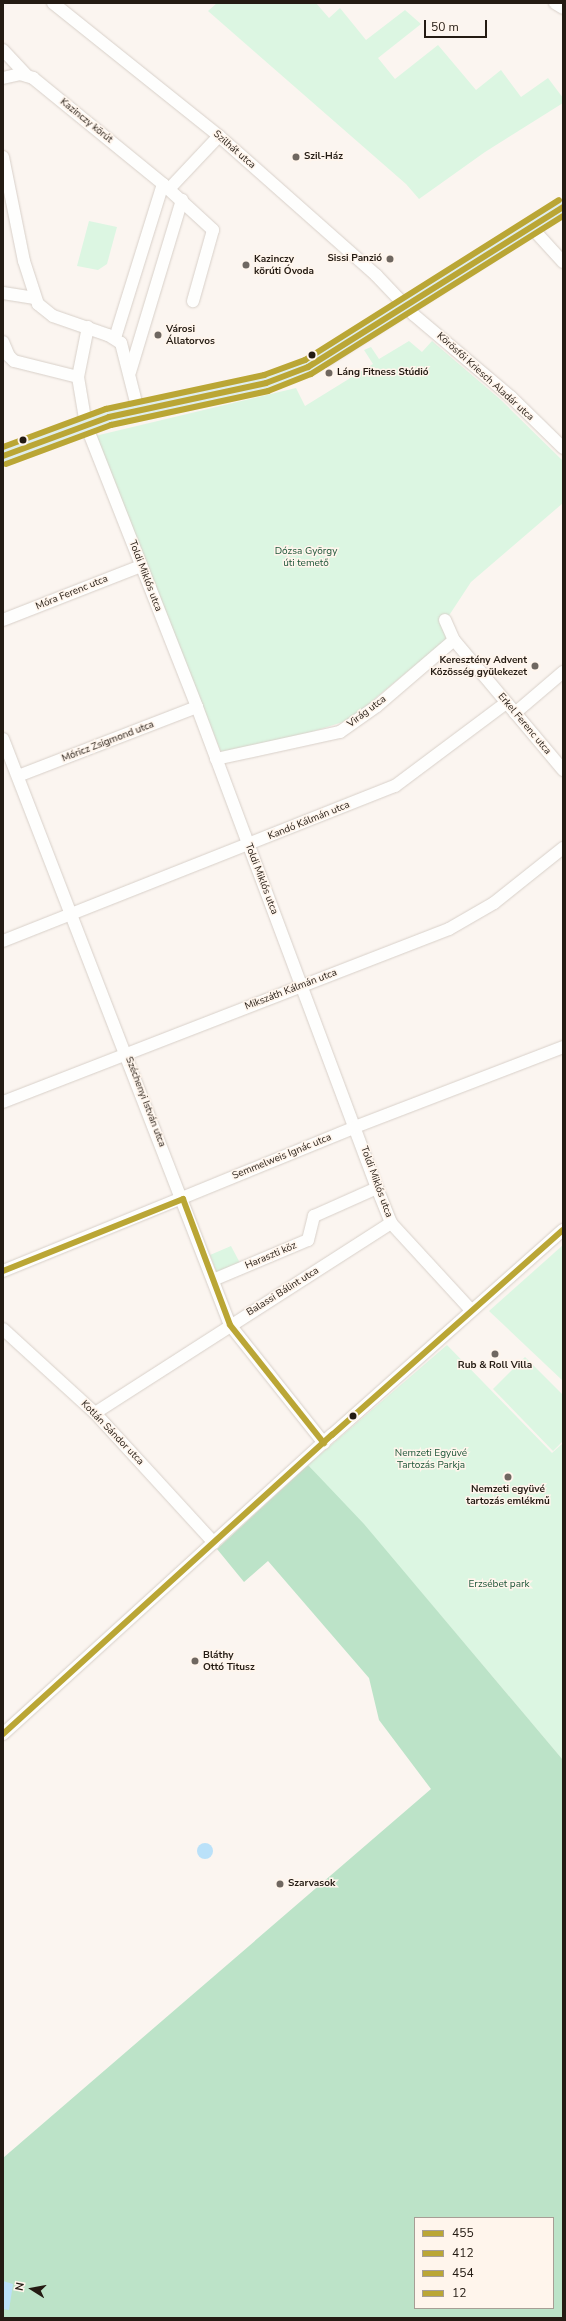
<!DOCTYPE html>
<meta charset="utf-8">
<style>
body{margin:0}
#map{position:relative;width:566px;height:2321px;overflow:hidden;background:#fbf5f0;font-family:"Nunito Sans",sans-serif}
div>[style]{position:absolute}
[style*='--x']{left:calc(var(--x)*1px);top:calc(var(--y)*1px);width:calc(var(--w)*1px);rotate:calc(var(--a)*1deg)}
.green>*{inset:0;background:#dcf6e2}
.forest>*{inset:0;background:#bce3c8}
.water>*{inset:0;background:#bae1f9}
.round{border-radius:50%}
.roads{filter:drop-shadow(0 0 1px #d8d0c9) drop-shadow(0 0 1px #d8d0c9)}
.minor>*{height:12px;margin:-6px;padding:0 6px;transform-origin:6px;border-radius:6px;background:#fefefd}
.major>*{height:15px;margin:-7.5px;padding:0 7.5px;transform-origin:7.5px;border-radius:7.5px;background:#dfeded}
.bus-1>*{height:6px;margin:-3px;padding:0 3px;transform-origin:3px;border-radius:3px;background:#baa635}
.bus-2>*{height:6px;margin:-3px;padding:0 3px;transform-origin:3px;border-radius:3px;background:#baa635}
.bus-3>*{height:6px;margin:-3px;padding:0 3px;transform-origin:3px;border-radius:3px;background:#baa635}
.bus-4>*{height:6px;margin:-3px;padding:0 3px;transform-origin:3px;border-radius:3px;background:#baa635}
.dots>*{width:11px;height:11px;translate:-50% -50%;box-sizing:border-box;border:2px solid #fff5ec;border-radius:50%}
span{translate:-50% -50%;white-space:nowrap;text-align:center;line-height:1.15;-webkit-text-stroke:3px #fff5ec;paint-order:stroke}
.street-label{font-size:10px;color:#241b13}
.poi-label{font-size:10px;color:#241b13;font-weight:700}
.left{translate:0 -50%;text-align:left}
.right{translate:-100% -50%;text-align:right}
.park-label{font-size:10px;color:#1e5639}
.frame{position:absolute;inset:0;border:4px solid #241b13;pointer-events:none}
.legend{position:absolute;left:414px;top:2217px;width:140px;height:92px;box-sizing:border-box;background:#fff5ec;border:1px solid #a79e95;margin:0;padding:5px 7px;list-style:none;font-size:12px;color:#241b13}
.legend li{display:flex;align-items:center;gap:8px;height:20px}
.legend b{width:20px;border:1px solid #a79e95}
.north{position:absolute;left:12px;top:2269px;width:40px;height:40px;-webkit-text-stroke:3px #fff5ec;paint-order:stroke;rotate:281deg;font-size:11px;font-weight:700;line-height:16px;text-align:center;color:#241b13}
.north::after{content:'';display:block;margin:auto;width:14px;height:18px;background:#241b13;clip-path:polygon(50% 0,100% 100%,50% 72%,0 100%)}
.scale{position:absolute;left:424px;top:20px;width:63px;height:18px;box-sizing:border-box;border:2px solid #241b13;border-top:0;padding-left:5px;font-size:12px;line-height:14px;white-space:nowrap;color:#241b13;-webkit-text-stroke:3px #fff5ec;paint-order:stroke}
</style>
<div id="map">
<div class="green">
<i style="clip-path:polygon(217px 3px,316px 3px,329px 18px,340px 8px,366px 40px,405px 10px,421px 24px,378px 58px,395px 79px,438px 45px,476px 90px,501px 70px,521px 97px,548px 78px,563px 98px,563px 103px,485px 152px,419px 199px,406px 184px,208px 11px)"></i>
<i style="clip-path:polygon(89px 221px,117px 227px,107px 264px,98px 270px,77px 266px)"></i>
<i style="clip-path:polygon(409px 341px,422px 352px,432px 341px,501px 400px,563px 461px,563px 503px,471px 582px,448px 617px,448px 638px,349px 720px,302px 735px,221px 752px,95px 436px,296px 388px,305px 406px,373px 364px,364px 350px,371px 347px,379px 359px)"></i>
<i style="clip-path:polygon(563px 1245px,563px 1381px,489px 1311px)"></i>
<i style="clip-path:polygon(231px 1246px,240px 1263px,217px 1273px,210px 1255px)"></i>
<i style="clip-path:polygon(447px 1345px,552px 1453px,563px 1443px,563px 1760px,409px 1578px,308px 1465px)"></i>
<i style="clip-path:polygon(525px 1357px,563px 1395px,563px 1441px,553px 1451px,493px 1389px)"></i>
</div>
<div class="forest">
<i style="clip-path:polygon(evenodd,308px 1465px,364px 1524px,563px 1760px,563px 2318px,3px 2318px,3px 2158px,431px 1789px,379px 1720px,369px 1678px,268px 1561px,244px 1582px,217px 1549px,308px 1465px,415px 2218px,553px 2218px,553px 2308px,415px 2308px,415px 2218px)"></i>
</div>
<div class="water">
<i class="round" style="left:197px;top:1843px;width:16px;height:16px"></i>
<i style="clip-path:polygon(3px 2281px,13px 2284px,9px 2310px,3px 2309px)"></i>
</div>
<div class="roads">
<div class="minor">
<i style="--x:53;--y:3;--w:213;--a:38.7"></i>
<i style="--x:219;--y:136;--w:210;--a:41.5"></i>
<i style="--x:376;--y:275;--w:55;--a:46.5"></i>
<i style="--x:414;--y:315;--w:127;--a:40.2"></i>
<i style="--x:511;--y:397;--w:73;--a:44.4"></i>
<i style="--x:555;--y:3;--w:9;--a:32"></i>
<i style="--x:3;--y:50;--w:35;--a:47"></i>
<i style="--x:3;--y:78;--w:17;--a:-13"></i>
<i style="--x:20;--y:74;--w:14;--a:17"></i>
<i style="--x:33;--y:78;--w:168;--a:39.2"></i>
<i style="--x:163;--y:184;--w:68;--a:42.6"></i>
<i style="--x:213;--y:230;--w:74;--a:105.7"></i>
<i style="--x:3;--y:157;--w:106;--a:78.6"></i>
<i style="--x:24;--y:261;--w:45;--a:72"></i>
<i style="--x:38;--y:304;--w:19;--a:39"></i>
<i style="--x:53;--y:316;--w:58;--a:19.1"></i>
<i style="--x:108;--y:335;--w:15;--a:32"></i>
<i style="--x:121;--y:343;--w:69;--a:75.8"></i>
<i style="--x:169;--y:189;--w:73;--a:-46.7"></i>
<i style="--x:532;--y:228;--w:46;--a:47.6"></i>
<i style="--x:3;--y:293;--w:32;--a:9"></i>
<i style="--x:88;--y:327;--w:51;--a:101.3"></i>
<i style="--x:78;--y:377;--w:49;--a:80.5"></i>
<i style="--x:86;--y:425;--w:303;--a:68.5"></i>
<i style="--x:197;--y:707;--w:514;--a:69.48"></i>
<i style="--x:377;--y:1188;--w:38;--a:68"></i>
<i style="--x:391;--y:1223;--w:118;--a:47.4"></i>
<i style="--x:115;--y:338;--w:161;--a:-72.7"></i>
<i style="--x:3;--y:342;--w:15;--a:67"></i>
<i style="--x:9;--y:356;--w:7;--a:45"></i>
<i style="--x:14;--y:361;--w:66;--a:14"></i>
<i style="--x:130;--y:372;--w:180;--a:-73.2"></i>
<i style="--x:3;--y:620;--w:148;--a:-21.4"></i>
<i style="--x:445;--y:620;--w:22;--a:66"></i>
<i style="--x:454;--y:640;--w:170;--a:50"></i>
<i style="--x:515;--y:713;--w:63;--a:-40.5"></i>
<i style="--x:3;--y:739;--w:628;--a:68.83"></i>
<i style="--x:230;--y:1325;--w:151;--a:51.5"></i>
<i style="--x:216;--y:759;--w:127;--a:-12.3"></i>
<i style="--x:340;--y:732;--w:45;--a:-35.1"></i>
<i style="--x:377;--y:706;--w:101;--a:-40.6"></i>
<i style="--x:18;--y:776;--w:192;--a:-21.1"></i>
<i style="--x:3;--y:941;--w:422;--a:-21.6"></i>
<i style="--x:395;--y:786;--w:139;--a:-36.8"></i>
<i style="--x:3;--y:1102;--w:478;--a:-21.2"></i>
<i style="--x:449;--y:929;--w:52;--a:-30"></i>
<i style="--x:494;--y:903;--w:88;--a:-38.6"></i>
<i style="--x:3;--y:1271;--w:380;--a:-22.2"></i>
<i style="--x:355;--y:1127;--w:223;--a:-21"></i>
<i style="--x:213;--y:1280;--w:103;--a:-22.8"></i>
<i style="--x:308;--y:1240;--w:25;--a:-76"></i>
<i style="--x:314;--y:1216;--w:69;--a:-24"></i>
<i style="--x:3;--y:1329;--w:125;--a:42.4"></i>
<i style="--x:95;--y:1413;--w:176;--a:47.5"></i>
<i style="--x:95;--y:1413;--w:352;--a:-32.7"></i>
<i style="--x:3;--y:1734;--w:445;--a:-42.3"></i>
<i style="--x:332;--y:1435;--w:309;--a:-41.6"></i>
</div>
<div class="major">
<i style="--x:3;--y:456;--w:113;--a:-20.2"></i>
<i style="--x:109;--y:417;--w:161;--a:-12.2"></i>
<i style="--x:266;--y:383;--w:45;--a:-20.9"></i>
<i style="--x:308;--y:367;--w:23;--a:-29"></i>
<i style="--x:328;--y:356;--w:278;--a:-32.4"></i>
</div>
</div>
<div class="bus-1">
<i style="--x:3;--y:456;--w:113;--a:-20.2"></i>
<i style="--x:109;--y:417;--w:161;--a:-12.2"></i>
<i style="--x:266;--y:383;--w:45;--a:-20.9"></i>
<i style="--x:308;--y:367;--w:301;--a:-32.1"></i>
</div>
<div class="bus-2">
<i style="--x:6;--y:464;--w:112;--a:-20.4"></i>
<i style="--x:111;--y:425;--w:161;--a:-12.2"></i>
<i style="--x:268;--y:391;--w:46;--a:-21.6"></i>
<i style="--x:311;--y:374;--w:297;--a:-32.1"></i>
</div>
<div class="bus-3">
<i style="--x:3;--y:447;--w:110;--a:-20.3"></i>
<i style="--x:106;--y:409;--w:162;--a:-12.1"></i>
<i style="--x:264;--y:375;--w:44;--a:-20.1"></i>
<i style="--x:305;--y:360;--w:300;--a:-32.2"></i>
</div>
<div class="bus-4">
<i style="--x:3;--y:1271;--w:194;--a:-21.8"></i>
<i style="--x:183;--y:1199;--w:134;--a:69.5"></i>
<i style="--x:230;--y:1325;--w:151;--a:51.5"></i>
<i style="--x:3;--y:1734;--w:445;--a:-42.3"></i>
<i style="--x:332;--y:1435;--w:309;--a:-41.6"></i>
</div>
<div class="dots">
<i style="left:296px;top:157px;background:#6f6760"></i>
<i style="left:390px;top:259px;background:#6f6760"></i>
<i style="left:246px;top:265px;background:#6f6760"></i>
<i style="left:158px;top:335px;background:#6f6760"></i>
<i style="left:312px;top:355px;background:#241b13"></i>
<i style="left:329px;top:373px;background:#6f6760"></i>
<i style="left:23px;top:440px;background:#241b13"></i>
<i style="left:535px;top:666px;background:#6f6760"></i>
<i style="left:495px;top:1354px;background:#6f6760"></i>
<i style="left:353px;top:1416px;background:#241b13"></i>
<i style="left:508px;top:1477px;background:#6f6760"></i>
<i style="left:195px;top:1661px;background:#6f6760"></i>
<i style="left:280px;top:1884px;background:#6f6760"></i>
</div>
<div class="street-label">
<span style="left:86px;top:121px;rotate:39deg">Kazinczy körút</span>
<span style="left:234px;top:150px;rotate:41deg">Szilhát utca</span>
<span style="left:485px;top:377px;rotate:42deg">Körösfői Kriesch Aladár utca</span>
<span style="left:145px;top:576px;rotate:69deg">Toldi Miklós utca</span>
<span style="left:72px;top:593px;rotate:-22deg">Móra Ferenc utca</span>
<span style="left:367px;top:712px;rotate:-37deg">Virág utca</span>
<span style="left:524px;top:724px;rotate:50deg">Erkel Ferenc utca</span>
<span style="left:108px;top:742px;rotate:-21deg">Móricz Zsigmond utca</span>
<span style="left:309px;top:821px;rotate:-22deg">Kandó Kálmán utca</span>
<span style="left:261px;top:879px;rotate:69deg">Toldi Miklós utca</span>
<span style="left:291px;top:990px;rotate:-21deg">Mikszáth Kálmán utca</span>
<span style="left:145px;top:1102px;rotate:69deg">Széchenyi István utca</span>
<span style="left:282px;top:1157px;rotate:-22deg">Semmelweis Ignác utca</span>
<span style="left:376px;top:1182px;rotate:70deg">Toldi Miklós utca</span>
<span style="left:271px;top:1256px;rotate:-23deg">Haraszti köz</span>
<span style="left:283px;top:1292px;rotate:-32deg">Balassi Bálint utca</span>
<span style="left:112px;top:1433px;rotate:46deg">Kotlán Sándor utca</span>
</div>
<div class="poi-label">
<span class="left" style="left:304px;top:157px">Szil-Ház</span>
<span class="left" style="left:254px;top:265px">Kazinczy<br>körúti Óvoda</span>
<span class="right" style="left:382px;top:259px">Sissi Panzió</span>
<span class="left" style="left:166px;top:335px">Városi<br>Állatorvos</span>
<span class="left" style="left:337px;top:373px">Láng Fitness Stúdió</span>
<span class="right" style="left:527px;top:666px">Keresztény Advent<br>Közösség gyülekezet</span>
<span style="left:495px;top:1366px">Rub &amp; Roll Villa</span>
<span style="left:508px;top:1495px">Nemzeti együvé<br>tartozás emlékmű</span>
<span class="left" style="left:203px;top:1661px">Bláthy<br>Ottó Titusz</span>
<span class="left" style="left:288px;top:1884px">Szarvasok</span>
</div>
<div class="park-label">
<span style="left:306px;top:557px">Dózsa György<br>úti temető</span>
<span style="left:431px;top:1459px">Nemzeti Együvé<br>Tartozás Parkja</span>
<span style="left:499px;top:1585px">Erzsébet park</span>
</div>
<div class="frame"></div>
<ul class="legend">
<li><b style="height:5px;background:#baa635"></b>455</li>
<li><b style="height:5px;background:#baa635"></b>412</li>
<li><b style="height:5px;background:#baa635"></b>454</li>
<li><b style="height:5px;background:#baa635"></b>12</li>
</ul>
<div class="north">N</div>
<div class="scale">50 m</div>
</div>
